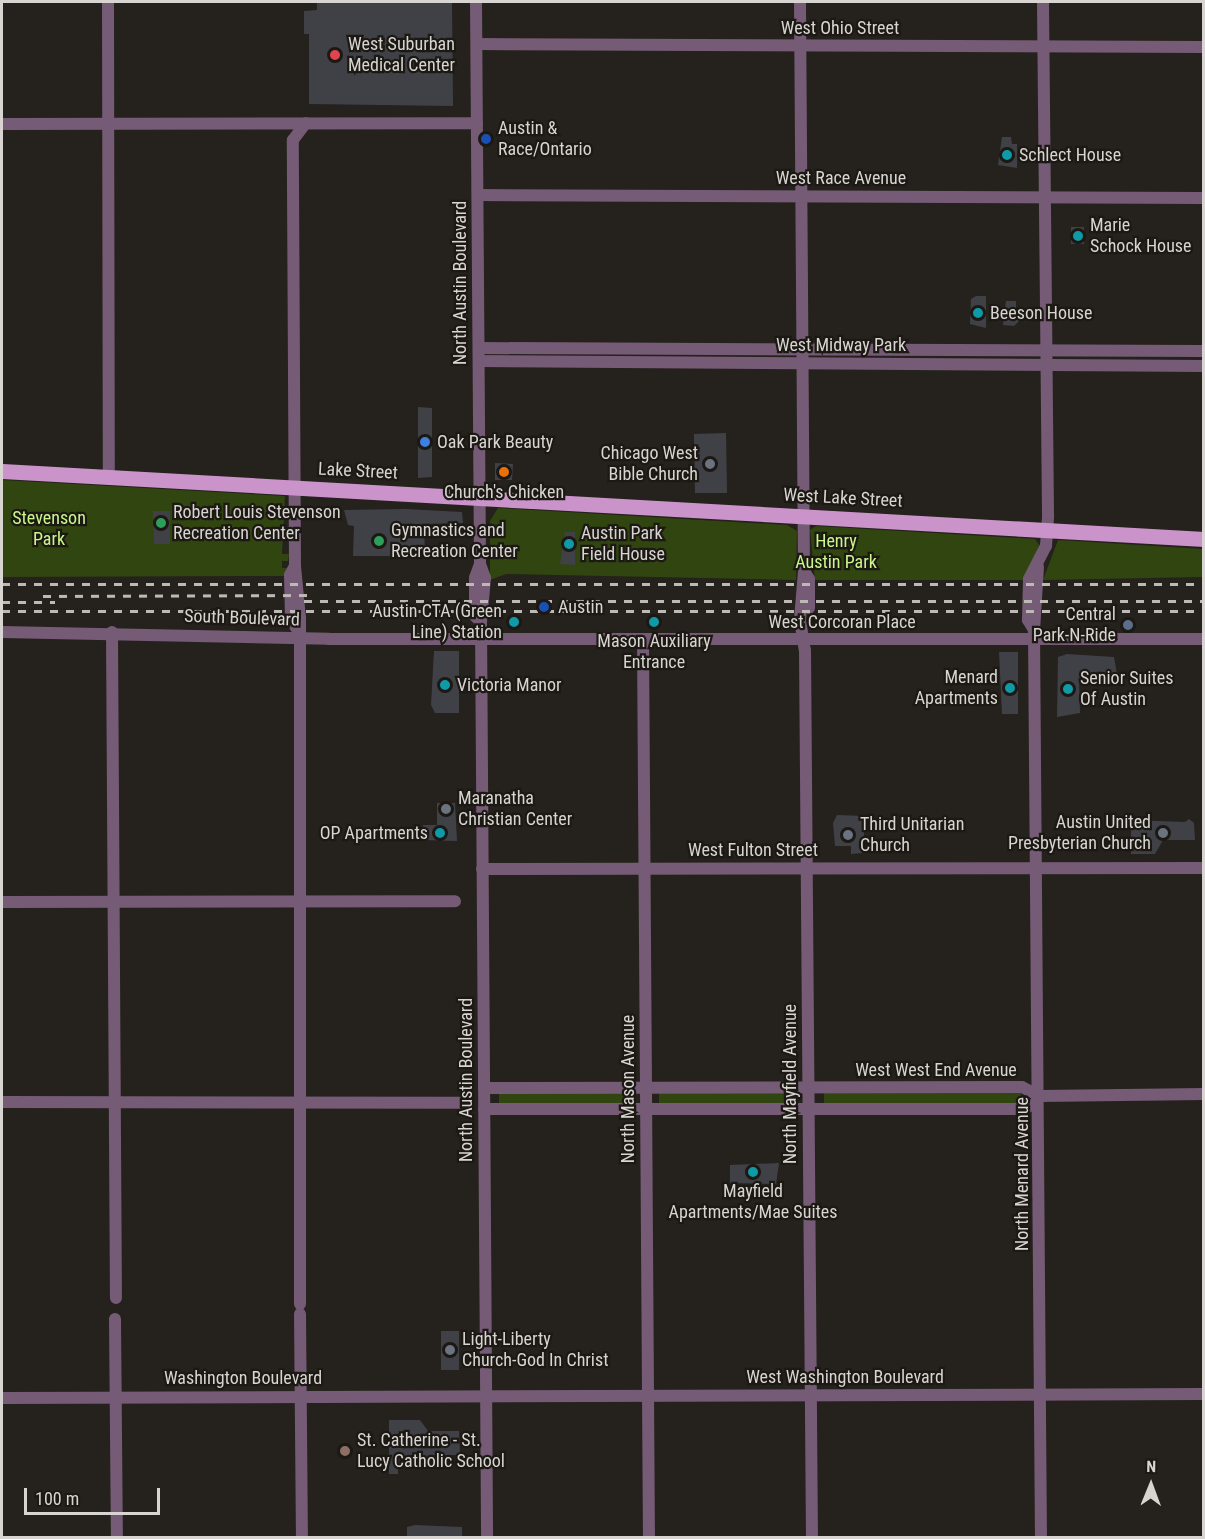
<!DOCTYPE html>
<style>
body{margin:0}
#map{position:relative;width:1205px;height:1539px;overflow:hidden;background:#25211c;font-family:"Roboto Condensed",sans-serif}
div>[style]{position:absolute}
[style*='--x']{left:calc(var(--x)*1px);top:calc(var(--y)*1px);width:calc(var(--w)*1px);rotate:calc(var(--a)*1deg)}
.green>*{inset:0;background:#314510}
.building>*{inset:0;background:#404147}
.minor>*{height:12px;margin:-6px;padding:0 6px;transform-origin:6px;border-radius:6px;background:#755b75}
.major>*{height:15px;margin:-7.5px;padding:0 7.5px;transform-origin:7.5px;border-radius:7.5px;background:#ca94cb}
.rail>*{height:3px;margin-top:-1.5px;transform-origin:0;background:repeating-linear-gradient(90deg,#bdbab6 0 8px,transparent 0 16px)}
.dots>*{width:16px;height:16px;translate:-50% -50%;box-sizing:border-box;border:3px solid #1c1813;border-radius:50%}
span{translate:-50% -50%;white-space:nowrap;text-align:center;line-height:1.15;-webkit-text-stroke:4.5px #1c1813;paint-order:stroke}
.street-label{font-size:18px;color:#d7d4d1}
.poi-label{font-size:18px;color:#d7d4d1}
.left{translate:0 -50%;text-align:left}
.right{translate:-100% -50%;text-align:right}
.park-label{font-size:18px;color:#c9f78a}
.frame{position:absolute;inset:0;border:3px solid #d7d4d1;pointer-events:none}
.north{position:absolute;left:1121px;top:1455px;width:60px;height:60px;-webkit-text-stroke:4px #1c1813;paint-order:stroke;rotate:1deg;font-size:16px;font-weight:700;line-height:24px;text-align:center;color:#d7d4d1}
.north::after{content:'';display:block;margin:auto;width:21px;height:27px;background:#d7d4d1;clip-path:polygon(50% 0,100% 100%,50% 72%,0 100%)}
.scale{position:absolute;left:24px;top:1488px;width:136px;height:27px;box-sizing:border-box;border:3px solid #d7d4d1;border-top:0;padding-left:8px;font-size:18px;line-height:21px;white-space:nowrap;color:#d7d4d1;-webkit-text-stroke:4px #1c1813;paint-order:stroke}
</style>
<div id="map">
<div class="green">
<i style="clip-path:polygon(2px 480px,285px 496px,282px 554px,289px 554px,288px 561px,282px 561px,282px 568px,287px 568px,284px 576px,2px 577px)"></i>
<i style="clip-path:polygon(498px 508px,787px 525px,797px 531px,796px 580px,506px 574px,490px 580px,490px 521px)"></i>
<i style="clip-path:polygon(816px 526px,1035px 539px,1039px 545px,1025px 580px,815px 580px,810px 530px)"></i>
<i style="clip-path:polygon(1058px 540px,1203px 549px,1203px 577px,1043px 580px)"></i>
<i style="clip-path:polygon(499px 1091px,632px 1091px,632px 1103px,499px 1103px)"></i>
<i style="clip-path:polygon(659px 1091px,791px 1091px,791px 1103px,659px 1103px)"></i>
<i style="clip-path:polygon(824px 1091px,1021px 1091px,1021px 1103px,824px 1103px)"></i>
</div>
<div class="building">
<i style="clip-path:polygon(317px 2px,452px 2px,453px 106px,309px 104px,309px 34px,304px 34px,304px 11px,317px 10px)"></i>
<i style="clip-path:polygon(1002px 137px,1011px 137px,1012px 144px,1017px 144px,1017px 168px,998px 165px)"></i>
<i style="clip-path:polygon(1071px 227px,1084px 227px,1084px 244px,1071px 244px)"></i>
<i style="clip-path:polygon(976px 296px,986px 296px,986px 328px,970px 324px,971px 299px)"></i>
<i style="clip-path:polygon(1006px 301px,1016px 301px,1016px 314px,1025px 315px,1014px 326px,1003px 325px)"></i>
<i style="clip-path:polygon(418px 407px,432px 408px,432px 477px,418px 478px)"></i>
<i style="clip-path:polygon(726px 433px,727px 493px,695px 493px,694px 434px)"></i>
<i style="clip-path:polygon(495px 463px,513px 464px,512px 480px,495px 480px)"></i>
<i style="clip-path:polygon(405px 509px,462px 512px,463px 523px,424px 524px,425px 556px,353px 556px,354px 526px,348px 525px,344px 510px)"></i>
<i style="clip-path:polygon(153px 511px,170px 511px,170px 544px,154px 544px)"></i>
<i style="clip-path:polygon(565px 532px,575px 532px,575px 565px,560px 564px)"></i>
<i style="clip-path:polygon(434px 651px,459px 651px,459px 713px,435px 713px,431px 705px)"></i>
<i style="clip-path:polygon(999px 652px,1018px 652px,1018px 714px,1002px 714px)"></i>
<i style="clip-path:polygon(1067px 654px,1114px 657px,1118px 680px,1079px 680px,1080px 713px,1057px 717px,1058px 657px)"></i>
<i style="clip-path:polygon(437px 803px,455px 803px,457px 841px,423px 840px,423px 825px,437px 825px)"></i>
<i style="clip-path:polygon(837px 815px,866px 816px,862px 853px,851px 854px,851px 846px,835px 846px,833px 823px)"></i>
<i style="clip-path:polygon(1189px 819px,1194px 823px,1195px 840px,1163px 840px,1155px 854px,1131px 854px,1131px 820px,1185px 822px)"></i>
<i style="clip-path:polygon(779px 1163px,776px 1184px,730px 1183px,730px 1165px)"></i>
<i style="clip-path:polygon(441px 1331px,459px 1331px,459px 1370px,441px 1370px)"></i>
<i style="clip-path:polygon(389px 1420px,420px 1420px,428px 1431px,459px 1431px,460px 1455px,428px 1455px,428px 1461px,398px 1465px,398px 1474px,389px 1474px)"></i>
<i style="clip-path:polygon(415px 1525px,462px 1527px,462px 1538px,407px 1538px,407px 1527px)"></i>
</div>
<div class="minor">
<i style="--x:108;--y:2;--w:474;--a:89.9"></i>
<i style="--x:476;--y:2;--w:562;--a:89.59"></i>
<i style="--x:480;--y:564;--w:15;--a:70"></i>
<i style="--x:485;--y:578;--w:44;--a:95.2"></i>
<i style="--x:481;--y:622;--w:916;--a:89.62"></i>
<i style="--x:800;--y:2;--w:569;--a:89.6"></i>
<i style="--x:804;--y:571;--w:49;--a:94.7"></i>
<i style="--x:800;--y:620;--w:30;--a:81"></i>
<i style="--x:805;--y:650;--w:888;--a:89.55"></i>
<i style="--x:477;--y:44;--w:727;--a:0.24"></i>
<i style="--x:2;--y:124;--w:475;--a:-0.1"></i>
<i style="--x:478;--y:195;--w:726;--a:0.24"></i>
<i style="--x:479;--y:348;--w:725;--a:0.24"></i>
<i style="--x:479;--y:361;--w:725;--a:0.4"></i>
<i style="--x:480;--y:564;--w:15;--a:110"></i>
<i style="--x:475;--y:578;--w:38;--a:90"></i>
<i style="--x:475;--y:616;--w:8;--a:45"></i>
<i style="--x:295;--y:566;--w:10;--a:119"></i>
<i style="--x:290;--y:575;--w:43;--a:88.7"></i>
<i style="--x:291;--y:618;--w:11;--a:63"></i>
<i style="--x:1038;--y:567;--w:63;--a:93.6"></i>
<i style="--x:1034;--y:630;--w:908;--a:89.56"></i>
<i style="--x:804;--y:571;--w:9;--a:58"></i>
<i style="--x:809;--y:579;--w:29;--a:90"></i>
<i style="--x:1034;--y:630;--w:12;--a:-121"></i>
<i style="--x:1028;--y:620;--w:41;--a:-88.6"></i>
<i style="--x:1029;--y:579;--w:37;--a:-63"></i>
<i style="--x:1046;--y:546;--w:31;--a:-86"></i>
<i style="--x:1048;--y:515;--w:513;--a:-90.56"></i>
<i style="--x:2;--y:632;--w:327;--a:1.2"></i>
<i style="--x:329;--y:639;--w:875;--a:0"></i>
<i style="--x:112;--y:632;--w:666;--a:89.66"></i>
<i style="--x:643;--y:639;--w:899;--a:89.62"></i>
<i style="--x:482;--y:869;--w:722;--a:-0.08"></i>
<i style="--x:2;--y:902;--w:453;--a:-0.1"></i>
<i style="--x:484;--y:1088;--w:538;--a:-0.11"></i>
<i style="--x:1022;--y:1087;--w:20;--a:27"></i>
<i style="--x:1040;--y:1096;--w:164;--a:-0.7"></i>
<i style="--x:2;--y:1102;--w:457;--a:0.1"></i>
<i style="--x:484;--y:1109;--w:538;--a:0"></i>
<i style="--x:1022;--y:1109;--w:14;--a:-21"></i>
<i style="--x:1035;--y:1104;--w:9;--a:-58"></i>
<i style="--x:300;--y:1304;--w:686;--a:-90"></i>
<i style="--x:300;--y:618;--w:52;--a:-95.5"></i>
<i style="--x:295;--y:566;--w:426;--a:-90.3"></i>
<i style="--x:293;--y:140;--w:21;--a:-53"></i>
<i style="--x:300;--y:1314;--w:224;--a:89.5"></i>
<i style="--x:115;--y:1319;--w:219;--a:89.5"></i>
<i style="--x:2;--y:1398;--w:1202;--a:-0.19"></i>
</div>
<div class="major">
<i style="--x:2;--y:471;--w:1204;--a:3.24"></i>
</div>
<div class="rail">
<i style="--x:2;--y:584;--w:1202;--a:0"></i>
<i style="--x:43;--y:596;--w:270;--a:-0.2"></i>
<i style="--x:304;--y:601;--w:900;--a:0"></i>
<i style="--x:2;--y:602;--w:53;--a:0"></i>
<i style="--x:2;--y:611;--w:1202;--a:0"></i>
</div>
<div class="dots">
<i style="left:335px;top:55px;background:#e0444e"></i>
<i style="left:486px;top:139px;background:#1a4fb4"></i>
<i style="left:1007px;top:155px;background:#0f9aa8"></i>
<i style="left:1078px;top:236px;background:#0f9aa8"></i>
<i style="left:978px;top:313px;background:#0f9aa8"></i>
<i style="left:425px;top:442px;background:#3f7fe0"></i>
<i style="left:710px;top:464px;background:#6b7280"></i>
<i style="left:504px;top:472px;background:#e8710a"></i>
<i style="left:161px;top:523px;background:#2e9e5b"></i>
<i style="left:379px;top:541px;background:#2e9e5b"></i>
<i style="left:569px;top:544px;background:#0f9aa8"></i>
<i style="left:544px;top:607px;background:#1a4fb4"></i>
<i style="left:514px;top:622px;background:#0f9aa8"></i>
<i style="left:654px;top:622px;background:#0f9aa8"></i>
<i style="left:1128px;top:625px;background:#5c6f8a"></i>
<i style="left:445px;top:685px;background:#0f9aa8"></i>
<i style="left:1010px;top:688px;background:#0f9aa8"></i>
<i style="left:1068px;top:689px;background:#0f9aa8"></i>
<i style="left:446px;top:809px;background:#6b7280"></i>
<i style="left:440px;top:833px;background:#0f9aa8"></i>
<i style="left:1163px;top:833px;background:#6b7280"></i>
<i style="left:848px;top:835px;background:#6b7280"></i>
<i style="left:753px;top:1172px;background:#0f9aa8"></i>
<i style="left:450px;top:1350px;background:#6b7280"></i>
<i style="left:345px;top:1451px;background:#8d6e63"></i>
</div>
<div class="street-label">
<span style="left:840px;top:28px">West Ohio Street</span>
<span style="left:841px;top:178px">West Race Avenue</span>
<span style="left:460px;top:283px;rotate:-90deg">North Austin Boulevard</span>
<span style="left:841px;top:345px">West Midway Park</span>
<span style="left:358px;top:471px;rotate:3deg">Lake Street</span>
<span style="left:843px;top:498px;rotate:3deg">West Lake Street</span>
<span style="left:242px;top:618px;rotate:2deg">South Boulevard</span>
<span style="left:842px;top:622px">West Corcoran Place</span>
<span style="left:753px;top:850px">West Fulton Street</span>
<span style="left:936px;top:1070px">West West End Avenue</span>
<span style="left:466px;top:1080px;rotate:-90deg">North Austin Boulevard</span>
<span style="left:790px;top:1084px;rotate:-90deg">North Mayfield Avenue</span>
<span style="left:628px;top:1089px;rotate:-90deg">North Mason Avenue</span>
<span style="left:1022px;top:1174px;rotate:-90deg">North Menard Avenue</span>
<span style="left:845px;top:1377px">West Washington Boulevard</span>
<span style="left:243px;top:1378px">Washington Boulevard</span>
</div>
<div class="poi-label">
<span class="left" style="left:348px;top:55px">West Suburban<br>Medical Center</span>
<span class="left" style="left:498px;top:139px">Austin &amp;<br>Race/Ontario</span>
<span class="left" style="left:1019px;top:155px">Schlect House</span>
<span class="left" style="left:1090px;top:236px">Marie<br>Schock House</span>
<span class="left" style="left:990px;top:313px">Beeson House</span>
<span class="left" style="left:437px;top:442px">Oak Park Beauty</span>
<span class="right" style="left:698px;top:464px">Chicago West<br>Bible Church</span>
<span style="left:504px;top:492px">Church's Chicken</span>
<span class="left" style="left:173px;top:523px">Robert Louis Stevenson<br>Recreation Center</span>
<span class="left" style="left:391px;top:541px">Gymnastics and<br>Recreation Center</span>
<span class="left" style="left:581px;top:544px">Austin Park<br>Field House</span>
<span class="left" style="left:558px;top:607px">Austin</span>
<span class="right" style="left:502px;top:622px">Austin CTA (Green<br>Line) Station</span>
<span class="right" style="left:1116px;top:625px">Central<br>Park-N-Ride</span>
<span style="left:654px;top:652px">Mason Auxiliary<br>Entrance</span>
<span class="right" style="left:998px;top:688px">Menard<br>Apartments</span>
<span class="left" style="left:1080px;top:689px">Senior Suites<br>Of Austin</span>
<span class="left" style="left:457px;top:685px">Victoria Manor</span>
<span class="left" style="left:458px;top:809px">Maranatha<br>Christian Center</span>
<span class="right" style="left:1151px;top:833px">Austin United<br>Presbyterian Church</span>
<span class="left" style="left:860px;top:835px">Third Unitarian<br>Church</span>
<span class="right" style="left:428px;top:833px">OP Apartments</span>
<span style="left:753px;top:1202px">Mayfield<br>Apartments/Mae Suites</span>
<span class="left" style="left:462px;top:1350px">Light-Liberty<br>Church-God In Christ</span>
<span class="left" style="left:357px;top:1451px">St. Catherine - St.<br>Lucy Catholic School</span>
</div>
<div class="park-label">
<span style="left:49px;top:529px">Stevenson<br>Park</span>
<span style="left:836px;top:552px">Henry<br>Austin Park</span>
</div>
<div class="frame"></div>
<div class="north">N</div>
<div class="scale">100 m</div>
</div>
